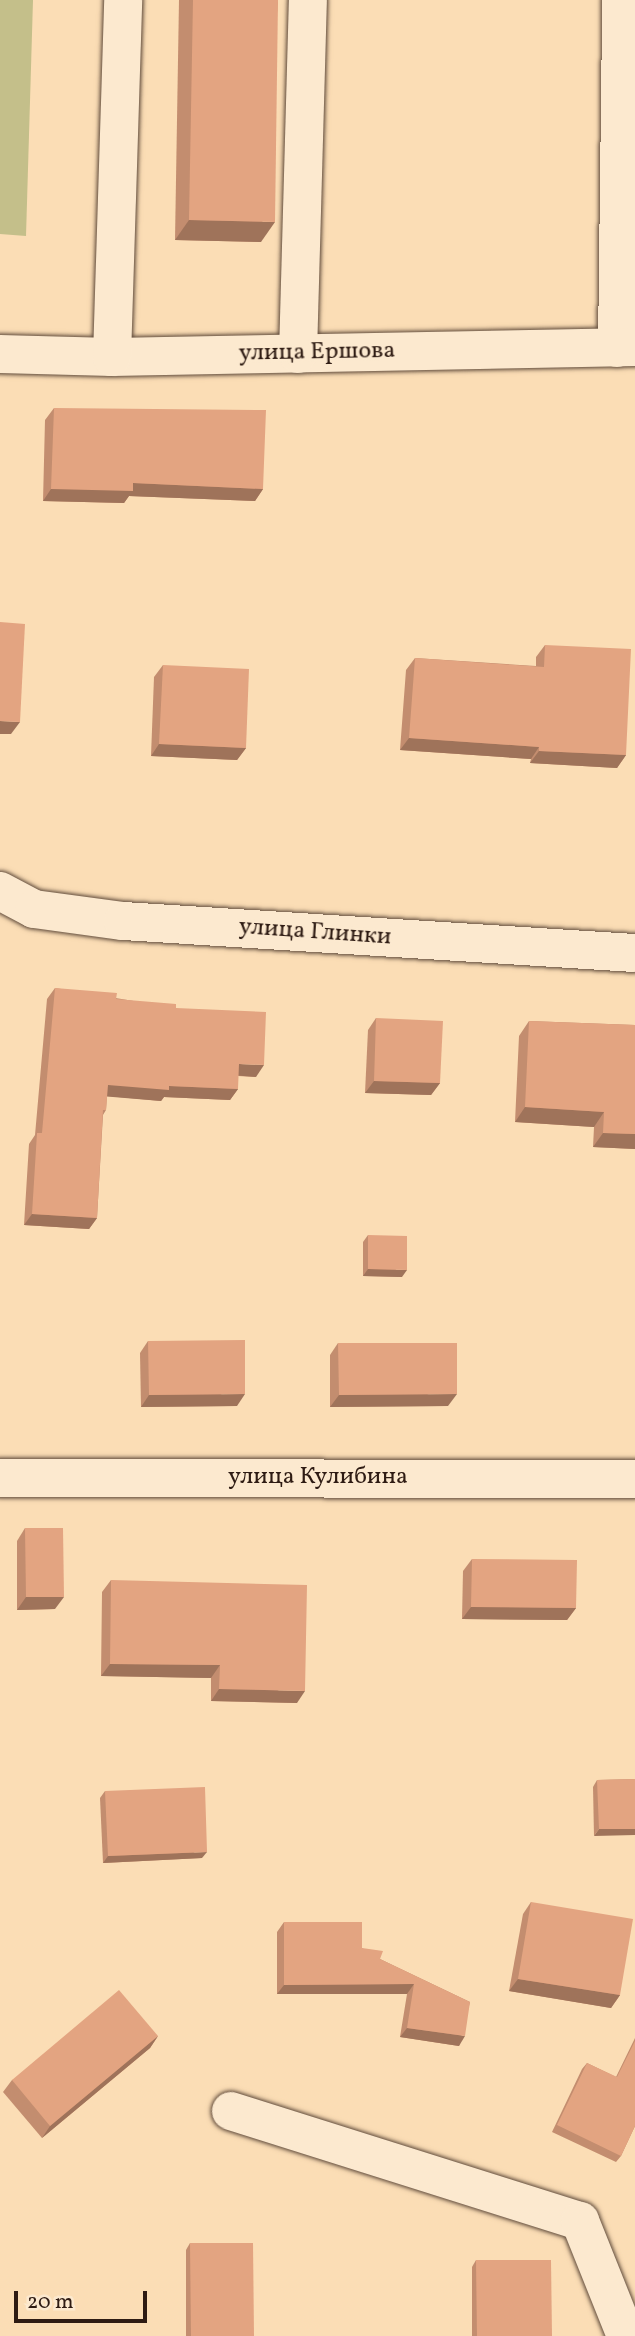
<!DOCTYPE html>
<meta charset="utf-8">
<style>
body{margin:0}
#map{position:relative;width:635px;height:2336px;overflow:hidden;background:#fbddb5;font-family:Vollkorn,serif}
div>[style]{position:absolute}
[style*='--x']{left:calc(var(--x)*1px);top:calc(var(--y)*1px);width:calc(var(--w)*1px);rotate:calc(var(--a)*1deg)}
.green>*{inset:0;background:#c4bf8a}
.roads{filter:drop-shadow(0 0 2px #614c3c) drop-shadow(0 0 2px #614c3c)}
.minor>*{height:38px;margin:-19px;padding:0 19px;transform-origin:19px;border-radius:19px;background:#fce9cf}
.wall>*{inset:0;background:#c38d6f}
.shaded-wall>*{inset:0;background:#9f735a}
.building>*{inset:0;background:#e3a481}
span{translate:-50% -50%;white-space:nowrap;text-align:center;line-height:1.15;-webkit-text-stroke:5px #fce9cf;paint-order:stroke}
.street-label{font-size:24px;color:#2e1b13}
.scale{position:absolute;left:14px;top:2291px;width:133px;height:32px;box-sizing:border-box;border:4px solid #2e1b13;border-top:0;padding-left:9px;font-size:21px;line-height:24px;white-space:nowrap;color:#2e1b13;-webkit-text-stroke:5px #fce9cf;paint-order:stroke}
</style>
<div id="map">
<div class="green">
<i style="clip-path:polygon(0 0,33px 0,26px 236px,0 234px)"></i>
</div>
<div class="roads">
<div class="minor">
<i style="--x:617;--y:348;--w:348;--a:-89.3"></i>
<i style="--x:0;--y:354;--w:112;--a:1.5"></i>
<i style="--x:112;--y:357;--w:523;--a:-1.1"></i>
<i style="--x:298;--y:354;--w:354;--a:-88.4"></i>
<i style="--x:112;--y:357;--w:357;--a:-88.2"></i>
<i style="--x:0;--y:891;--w:38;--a:28"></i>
<i style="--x:34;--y:909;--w:90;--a:7.7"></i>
<i style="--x:123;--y:921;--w:513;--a:3.58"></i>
<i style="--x:0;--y:1478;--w:635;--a:0.09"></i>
<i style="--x:231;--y:2111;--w:366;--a:17.5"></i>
<i style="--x:580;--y:2221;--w:124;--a:68.2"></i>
</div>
</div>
<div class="wall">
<i style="clip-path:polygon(179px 0,278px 0,261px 242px,175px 240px)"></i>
<i style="clip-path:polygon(54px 408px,263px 489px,255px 501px,129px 496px,124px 503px,43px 501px,45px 420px)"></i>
<i style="clip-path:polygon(545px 645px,626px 755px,617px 768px,530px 763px,531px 759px,400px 750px,406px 670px,415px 658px,536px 666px,536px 657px)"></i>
<i style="clip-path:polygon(163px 665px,246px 748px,237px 760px,151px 756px,154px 677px)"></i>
<i style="clip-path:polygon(55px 988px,176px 1008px,256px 1077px,238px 1076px,238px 1089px,230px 1100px,164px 1097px,161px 1101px,107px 1096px,106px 1110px,103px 1115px,97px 1218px,89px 1229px,24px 1225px,29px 1144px,35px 1135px,47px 999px)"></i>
<i style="clip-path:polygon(376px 1018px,440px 1083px,431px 1095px,365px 1093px,368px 1030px)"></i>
<i style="clip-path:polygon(529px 1021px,635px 1025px,635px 1149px,593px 1147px,594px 1127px,515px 1122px,519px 1036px)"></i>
<i style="clip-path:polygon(368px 1235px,402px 1277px,363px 1276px,363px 1242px)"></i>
<i style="clip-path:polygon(148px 1341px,237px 1406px,141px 1407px,140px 1353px)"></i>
<i style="clip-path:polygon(338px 1343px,448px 1406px,330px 1407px,330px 1355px)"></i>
<i style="clip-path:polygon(25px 1528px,55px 1609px,17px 1610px,17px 1541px)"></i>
<i style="clip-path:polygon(472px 1559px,576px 1608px,567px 1620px,462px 1619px,463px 1571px)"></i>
<i style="clip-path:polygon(111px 1580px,297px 1703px,211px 1701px,211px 1678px,101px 1676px,102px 1592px)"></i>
<i style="clip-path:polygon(635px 1779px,594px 1836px,593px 1787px,597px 1780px)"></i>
<i style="clip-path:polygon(105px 1791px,202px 1858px,103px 1863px,100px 1798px)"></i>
<i style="clip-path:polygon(531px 1902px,620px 1995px,611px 2008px,509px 1991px,523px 1914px)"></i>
<i style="clip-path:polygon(284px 1922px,362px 1948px,380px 1959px,470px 2002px,459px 2046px,400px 2037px,407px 1994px,277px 1994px,277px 1932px)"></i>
<i style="clip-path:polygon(158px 2036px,150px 2048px,42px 2138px,3px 2092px,12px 2080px)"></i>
<i style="clip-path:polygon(635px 2038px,635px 2126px,621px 2156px,616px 2162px,552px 2132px,582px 2069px,587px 2063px,616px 2077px)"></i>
<i style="clip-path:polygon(190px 2243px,254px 2336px,186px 2336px,186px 2250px)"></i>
<i style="clip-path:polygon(476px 2260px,552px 2336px,472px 2336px,472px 2267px)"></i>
</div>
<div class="shaded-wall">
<i style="clip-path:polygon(189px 220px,275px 222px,261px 242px,175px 240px)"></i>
<i style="clip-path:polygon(133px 483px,263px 489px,255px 501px,129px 496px,124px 503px,43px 501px,51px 489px)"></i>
<i style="clip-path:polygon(0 721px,20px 722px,11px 734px,0 734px)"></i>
<i style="clip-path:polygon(409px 738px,539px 747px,531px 759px,400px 750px)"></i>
<i style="clip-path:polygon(159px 744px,246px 748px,237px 760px,151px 756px)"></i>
<i style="clip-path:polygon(539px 751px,626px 755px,617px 768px,530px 763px)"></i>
<i style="clip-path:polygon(239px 1064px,264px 1065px,256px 1077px,231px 1075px)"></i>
<i style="clip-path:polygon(374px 1081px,440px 1083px,431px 1095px,365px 1093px)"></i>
<i style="clip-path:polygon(108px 1085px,169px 1086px,238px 1089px,230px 1100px,164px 1097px,161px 1101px,101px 1096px)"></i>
<i style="clip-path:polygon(525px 1107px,604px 1112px,594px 1127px,515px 1122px)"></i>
<i style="clip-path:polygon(603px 1133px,635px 1134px,635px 1149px,593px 1147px)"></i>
<i style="clip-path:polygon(32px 1214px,97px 1218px,89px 1229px,24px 1225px)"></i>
<i style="clip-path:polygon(368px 1269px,407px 1270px,402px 1277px,363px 1276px)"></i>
<i style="clip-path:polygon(245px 1394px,237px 1406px,141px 1407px,149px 1395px)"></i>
<i style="clip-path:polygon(457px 1394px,448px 1406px,330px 1407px,339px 1395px)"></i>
<i style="clip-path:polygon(26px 1597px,64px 1597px,55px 1609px,17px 1610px)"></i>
<i style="clip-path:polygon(471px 1607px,576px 1608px,567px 1620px,462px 1619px)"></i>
<i style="clip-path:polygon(110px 1664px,220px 1665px,211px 1678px,101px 1676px)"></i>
<i style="clip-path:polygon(219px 1689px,305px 1691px,297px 1703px,211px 1701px)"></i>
<i style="clip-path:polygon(599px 1829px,635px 1829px,635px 1835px,594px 1836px)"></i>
<i style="clip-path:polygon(207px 1852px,202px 1858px,103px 1863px,108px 1856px)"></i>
<i style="clip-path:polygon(518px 1979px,620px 1995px,611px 2008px,509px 1991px)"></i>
<i style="clip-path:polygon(414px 1984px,407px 1994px,277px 1994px,284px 1985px)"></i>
<i style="clip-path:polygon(407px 2028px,465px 2036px,459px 2046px,400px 2037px)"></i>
<i style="clip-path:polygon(158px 2036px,150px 2048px,42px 2138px,50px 2126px)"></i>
</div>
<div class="building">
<i style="clip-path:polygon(193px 0,278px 0,275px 222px,189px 220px)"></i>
<i style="clip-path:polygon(54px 408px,266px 410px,263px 489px,133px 483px,133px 491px,51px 489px)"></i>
<i style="clip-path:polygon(0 622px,25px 624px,20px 722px,0 721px)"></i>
<i style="clip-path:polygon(545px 645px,631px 649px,626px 755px,539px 751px,539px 747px,409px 738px,415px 658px,544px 667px)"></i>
<i style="clip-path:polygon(163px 665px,249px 669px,246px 748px,159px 744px)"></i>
<i style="clip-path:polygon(55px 988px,117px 993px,116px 999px,176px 1004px,176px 1008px,266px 1012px,264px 1065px,239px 1064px,238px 1089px,169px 1086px,169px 1090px,108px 1085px,106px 1110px,103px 1110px,97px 1218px,32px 1214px,37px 1133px,42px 1133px)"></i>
<i style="clip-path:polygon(376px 1018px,443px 1021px,440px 1083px,374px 1081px)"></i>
<i style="clip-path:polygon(529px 1021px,635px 1025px,635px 1134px,603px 1133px,604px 1112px,525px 1107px)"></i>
<i style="clip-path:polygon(368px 1235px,407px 1236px,407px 1270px,368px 1269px)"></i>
<i style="clip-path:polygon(245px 1340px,245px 1394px,149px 1395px,148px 1341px)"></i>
<i style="clip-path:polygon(338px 1343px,457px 1343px,457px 1394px,339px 1395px)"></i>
<i style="clip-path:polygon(25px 1528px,63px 1528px,64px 1597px,26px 1597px)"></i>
<i style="clip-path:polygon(472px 1559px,577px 1560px,576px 1608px,471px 1607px)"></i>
<i style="clip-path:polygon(111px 1580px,307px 1585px,305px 1691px,219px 1689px,220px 1665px,110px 1664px)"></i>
<i style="clip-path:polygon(635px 1779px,635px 1829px,599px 1829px,597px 1780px)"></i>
<i style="clip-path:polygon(205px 1787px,207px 1852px,108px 1856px,105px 1791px)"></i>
<i style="clip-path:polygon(531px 1902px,633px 1919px,620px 1995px,518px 1979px)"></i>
<i style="clip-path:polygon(284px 1922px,362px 1922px,362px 1948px,383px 1951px,380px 1959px,470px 2002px,465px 2036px,407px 2028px,414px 1984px,284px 1985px)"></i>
<i style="clip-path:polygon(119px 1990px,158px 2036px,50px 2126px,12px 2080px)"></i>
<i style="clip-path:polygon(635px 2041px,635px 2126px,621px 2156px,557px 2125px,587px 2063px,617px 2077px)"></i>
<i style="clip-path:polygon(190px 2243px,253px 2243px,254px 2336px,191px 2336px)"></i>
<i style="clip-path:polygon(476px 2260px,551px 2260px,552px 2336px,477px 2336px)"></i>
</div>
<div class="street-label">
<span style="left:317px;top:353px;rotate:-1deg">улица Ершова</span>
<span style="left:315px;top:933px;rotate:4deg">улица Глинки</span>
<span style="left:318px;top:1478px">улица Кулибина</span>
</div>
<div class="scale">20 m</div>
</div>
